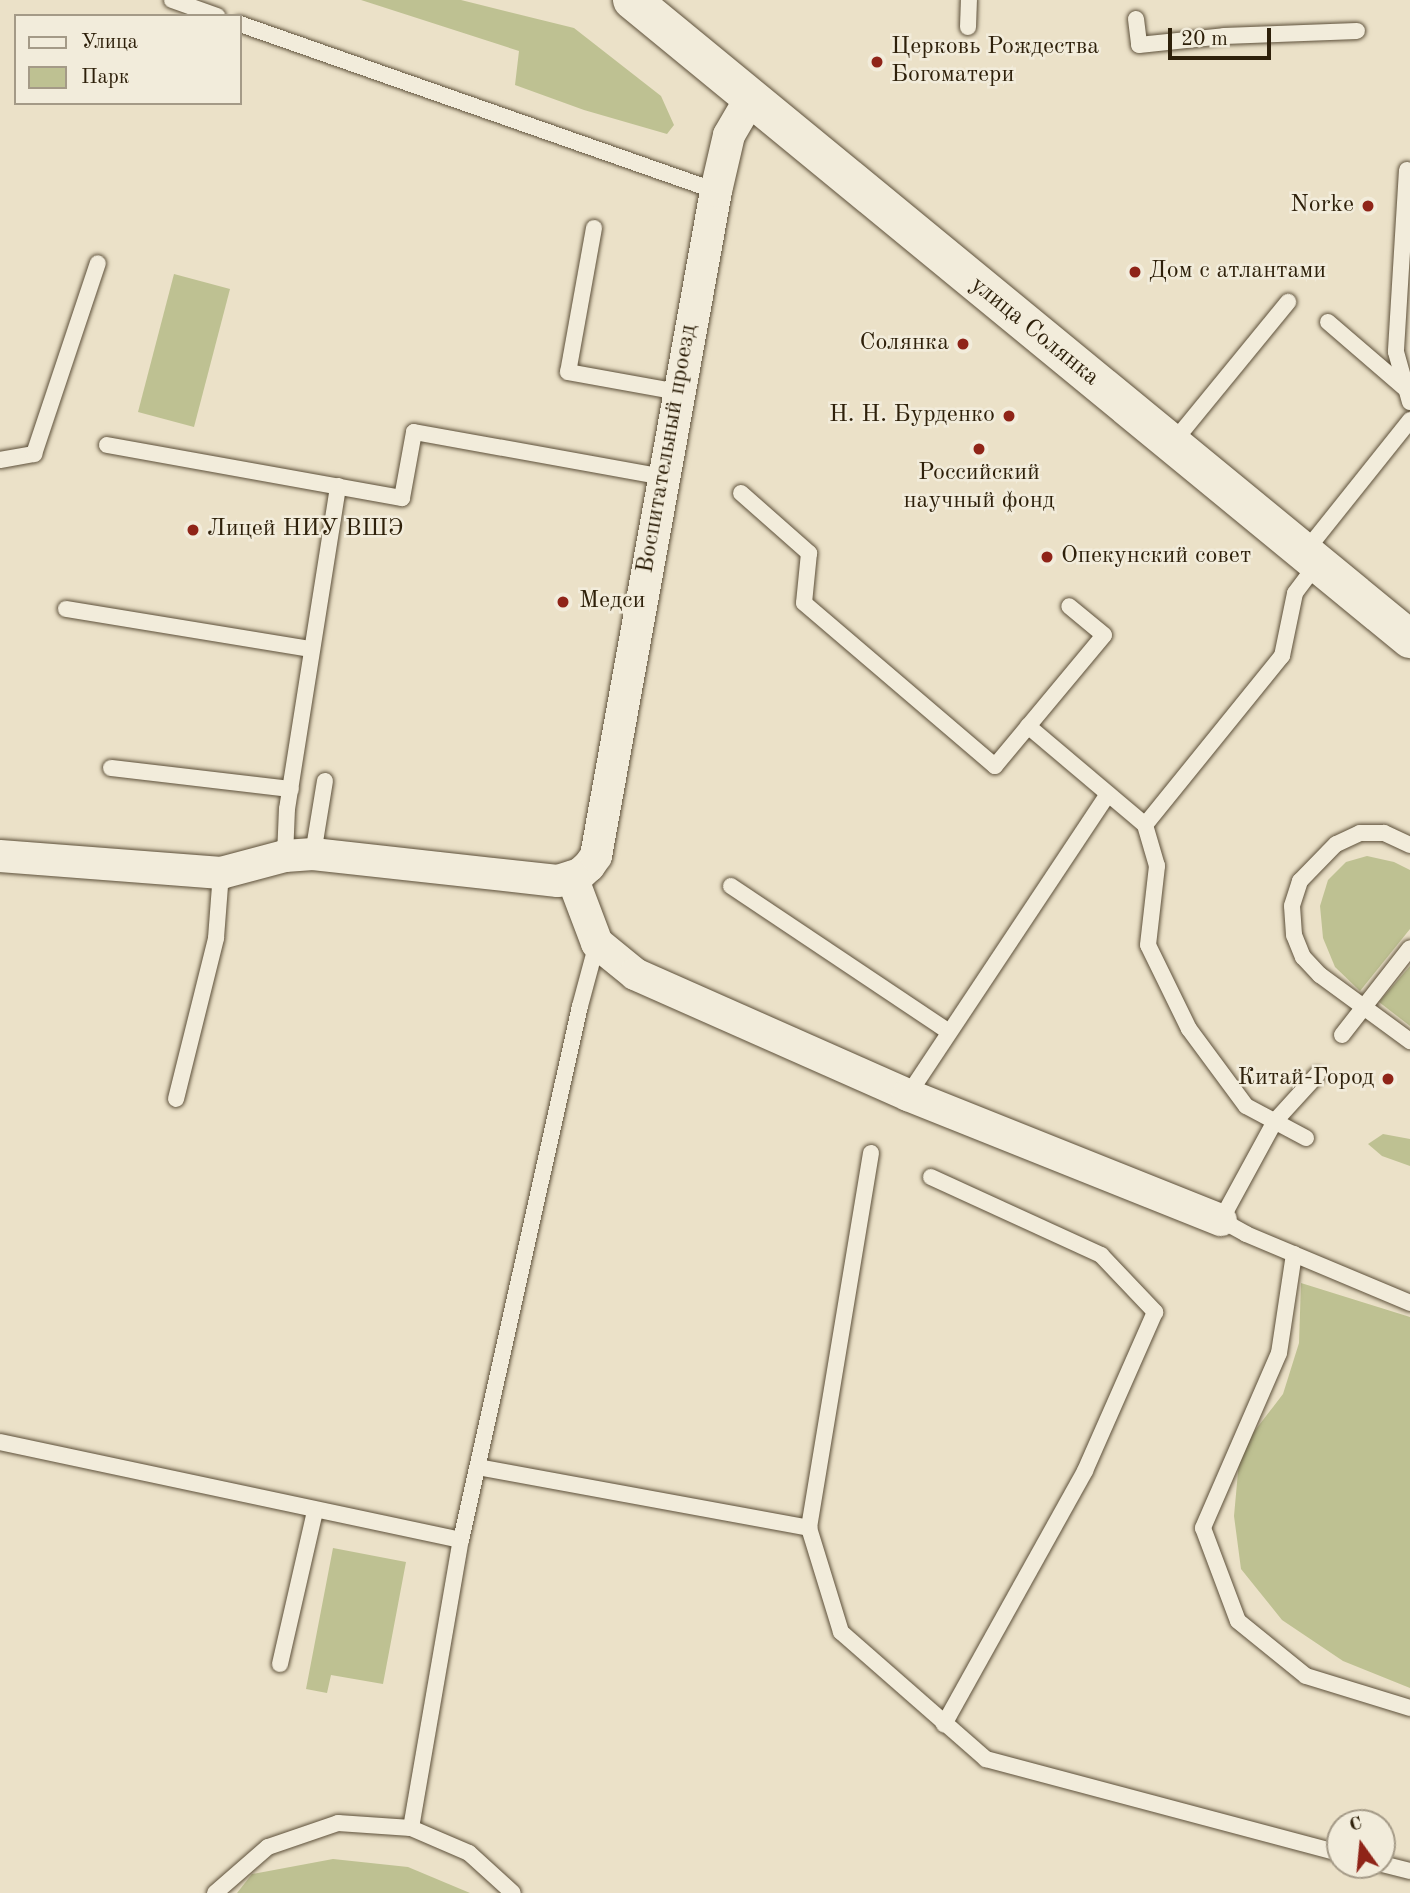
<!DOCTYPE html>
<meta charset="utf-8">
<style>
body{margin:0}
#map{position:relative;width:1410px;height:1893px;overflow:hidden;background:#ebe1c8;font-family:"Old Standard TT",serif}
div>[style]{position:absolute}
[style*='--x']{left:calc(var(--x)*1px);top:calc(var(--y)*1px);width:calc(var(--w)*1px);rotate:calc(var(--a)*1deg)}
.green>*{inset:0;background:#bec192}
.roads{filter:drop-shadow(0 0 2px #5d503a) drop-shadow(0 0 2px #5d503a)}
.service>*{height:16px;margin:-8px;padding:0 8px;transform-origin:8px;border-radius:8px;background:#f2ecdb}
.minor>*{height:32px;margin:-16px;padding:0 16px;transform-origin:16px;border-radius:16px;background:#f2ecdb}
.secondary>*{height:38px;margin:-19px;padding:0 19px;transform-origin:19px;border-radius:19px;background:#f2ecdb}
.dots>*{width:19px;height:19px;translate:-50% -50%;box-sizing:border-box;border:4px solid #f2ecdb;border-radius:50%}
span{translate:-50% -50%;white-space:nowrap;text-align:center;line-height:1.15;-webkit-text-stroke:5px #f2ecdb;paint-order:stroke}
.poi-label{font-size:24px;color:#2e200a}
.left{translate:0 -50%;text-align:left}
.right{translate:-100% -50%;text-align:right}
.street-label{font-size:24px;color:#2e200a}
.legend{position:absolute;left:14px;top:14px;width:228px;height:91px;box-sizing:border-box;background:#f2ecdb;border:2px solid #a49a87;margin:0;padding:9px 12px;list-style:none;font-size:21px;color:#2e200a}
.legend li{display:flex;align-items:center;gap:14px;height:35px}
.legend b{width:35px;border:2px solid #a49a87}
.north{position:absolute;left:1326px;top:1809px;width:70px;height:70px;box-sizing:border-box;background:#f2ecdb;border:2px solid #a49a87;border-radius:50%;rotate:345deg;font-size:19px;font-weight:700;line-height:28px;text-align:center;color:#2e200a}
.north::after{content:'';display:block;margin:auto;width:24px;height:32px;background:#8f2418;clip-path:polygon(50% 0,100% 100%,50% 72%,0 100%)}
.scale{position:absolute;left:1168px;top:28px;width:103px;height:32px;box-sizing:border-box;border:4px solid #2e200a;border-top:0;padding-left:9px;font-size:21px;line-height:24px;white-space:nowrap;color:#2e200a;-webkit-text-stroke:5px #f2ecdb;paint-order:stroke}
</style>
<div id="map">
<div class="green">
<i style="clip-path:polygon(361px 0,461px 0,574px 28px,661px 96px,674px 125px,667px 134px,584px 110px,515px 85px,519px 51px)"></i>
<i style="clip-path:polygon(174px 274px,230px 289px,194px 427px,138px 412px)"></i>
<i style="clip-path:polygon(1367px 856px,1394px 862px,1410px 870px,1410px 929px,1360px 991px,1335px 967px,1323px 938px,1320px 906px,1328px 880px,1346px 862px)"></i>
<i style="clip-path:polygon(1410px 966px,1410px 1026px,1379px 1002px)"></i>
<i style="clip-path:polygon(1383px 1134px,1410px 1139px,1410px 1166px,1382px 1156px,1368px 1144px)"></i>
<i style="clip-path:polygon(1301px 1283px,1410px 1317px,1410px 1688px,1343px 1661px,1282px 1620px,1241px 1569px,1234px 1516px,1240px 1450px,1283px 1394px,1299px 1343px)"></i>
<i style="clip-path:polygon(333px 1548px,406px 1562px,383px 1684px,331px 1675px,327px 1693px,306px 1689px)"></i>
<i style="clip-path:polygon(333px 1859px,408px 1867px,470px 1893px,237px 1893px,252px 1874px)"></i>
</div>
<div class="roads">
<div class="service">
<i style="--x:172;--y:0;--w:48;--a:19.6"></i>
<i style="--x:1136;--y:19;--w:26;--a:83"></i>
<i style="--x:1139;--y:45;--w:85;--a:-6"></i>
<i style="--x:1224;--y:36;--w:133;--a:-2.2"></i>
<i style="--x:240;--y:24;--w:504;--a:19.33"></i>
<i style="--x:968;--y:27;--w:27;--a:-88"></i>
<i style="--x:1407;--y:170;--w:182;--a:93.5"></i>
<i style="--x:1396;--y:352;--w:52;--a:74.4"></i>
<i style="--x:594;--y:228;--w:146;--a:100.2"></i>
<i style="--x:568;--y:372;--w:112;--a:10.3"></i>
<i style="--x:1328;--y:322;--w:104;--a:40.7"></i>
<i style="--x:107;--y:445;--w:300;--a:10.2"></i>
<i style="--x:402;--y:498;--w:67;--a:-79.7"></i>
<i style="--x:414;--y:432;--w:253;--a:10.2"></i>
<i style="--x:1171;--y:445;--w:185;--a:-50.7"></i>
<i style="--x:0;--y:460;--w:35;--a:-10"></i>
<i style="--x:34;--y:454;--w:201;--a:-71.5"></i>
<i style="--x:741;--y:493;--w:91;--a:41.4"></i>
<i style="--x:809;--y:553;--w:50;--a:95.7"></i>
<i style="--x:804;--y:603;--w:251;--a:40.5"></i>
<i style="--x:995;--y:766;--w:170;--a:-50.2"></i>
<i style="--x:1104;--y:635;--w:45;--a:-140.4"></i>
<i style="--x:1304;--y:553;--w:170;--a:-51.4"></i>
<i style="--x:66;--y:609;--w:248;--a:9.3"></i>
<i style="--x:1028;--y:726;--w:153;--a:40.2"></i>
<i style="--x:111;--y:768;--w:181;--a:6.7"></i>
<i style="--x:1410;--y:845;--w:29;--a:-155"></i>
<i style="--x:1384;--y:833;--w:24;--a:180"></i>
<i style="--x:1360;--y:833;--w:26;--a:155"></i>
<i style="--x:1336;--y:844;--w:52;--a:134.2"></i>
<i style="--x:1300;--y:881;--w:26;--a:108"></i>
<i style="--x:1292;--y:906;--w:29;--a:86"></i>
<i style="--x:1294;--y:935;--w:24;--a:68"></i>
<i style="--x:1303;--y:957;--w:25;--a:47"></i>
<i style="--x:1320;--y:975;--w:112;--a:36.3"></i>
<i style="--x:313;--y:854;--w:74;--a:-80.7"></i>
<i style="--x:285;--y:856;--w:47;--a:-87.6"></i>
<i style="--x:287;--y:809;--w:327;--a:-81"></i>
<i style="--x:731;--y:886;--w:262;--a:33.8"></i>
<i style="--x:1342;--y:1035;--w:110;--a:-52"></i>
<i style="--x:1317;--y:1075;--w:62;--a:132.4"></i>
<i style="--x:1275;--y:1121;--w:113;--a:118.6"></i>
<i style="--x:1221;--y:1220;--w:29;--a:29"></i>
<i style="--x:1246;--y:1234;--w:178;--a:22.8"></i>
<i style="--x:908;--y:1095;--w:360;--a:-56.4"></i>
<i style="--x:176;--y:1099;--w:166;--a:-76"></i>
<i style="--x:216;--y:938;--w:65;--a:-85.6"></i>
<i style="--x:1306;--y:1138;--w:68;--a:-151.9"></i>
<i style="--x:1246;--y:1106;--w:96;--a:-126.5"></i>
<i style="--x:1189;--y:1029;--w:93;--a:-116"></i>
<i style="--x:1148;--y:945;--w:80;--a:-83.5"></i>
<i style="--x:1157;--y:866;--w:43;--a:-106.3"></i>
<i style="--x:1145;--y:825;--w:218;--a:-51"></i>
<i style="--x:1282;--y:656;--w:64;--a:-78.3"></i>
<i style="--x:1295;--y:593;--w:36;--a:-53"></i>
<i style="--x:871;--y:1153;--w:380;--a:99.4"></i>
<i style="--x:809;--y:1528;--w:109;--a:72.9"></i>
<i style="--x:841;--y:1632;--w:193;--a:41.2"></i>
<i style="--x:986;--y:1759;--w:366;--a:14.9"></i>
<i style="--x:931;--y:1177;--w:187;--a:24.6"></i>
<i style="--x:1101;--y:1255;--w:79;--a:46.5"></i>
<i style="--x:1155;--y:1312;--w:174;--a:113.8"></i>
<i style="--x:1085;--y:1471;--w:290;--a:119.1"></i>
<i style="--x:1294;--y:1254;--w:100;--a:98.6"></i>
<i style="--x:1279;--y:1353;--w:191;--a:113.5"></i>
<i style="--x:1203;--y:1528;--w:99;--a:69.4"></i>
<i style="--x:1238;--y:1621;--w:87;--a:39"></i>
<i style="--x:1306;--y:1676;--w:109;--a:17.1"></i>
<i style="--x:0;--y:1442;--w:471;--a:12"></i>
<i style="--x:478;--y:1467;--w:337;--a:10.4"></i>
<i style="--x:280;--y:1664;--w:157;--a:-77.1"></i>
<i style="--x:411;--y:1828;--w:292;--a:-80.2"></i>
<i style="--x:461;--y:1540;--w:547;--a:-77.44"></i>
<i style="--x:580;--y:1006;--w:65;--a:-74.9"></i>
<i style="--x:1382;--y:1864;--w:29;--a:14"></i>
<i style="--x:215;--y:1893;--w:70;--a:-41"></i>
<i style="--x:268;--y:1847;--w:74;--a:-18.9"></i>
<i style="--x:338;--y:1823;--w:73;--a:3.9"></i>
<i style="--x:411;--y:1828;--w:63;--a:23.3"></i>
<i style="--x:469;--y:1853;--w:59;--a:42.3"></i>
</div>
<div class="minor">
<i style="--x:0;--y:856;--w:222;--a:4.4"></i>
<i style="--x:221;--y:873;--w:66;--a:-14.9"></i>
<i style="--x:285;--y:856;--w:28;--a:-4"></i>
<i style="--x:313;--y:854;--w:246;--a:6.3"></i>
<i style="--x:558;--y:881;--w:23;--a:-18"></i>
<i style="--x:580;--y:874;--w:12;--a:-42"></i>
<i style="--x:589;--y:866;--w:12;--a:-55"></i>
<i style="--x:596;--y:856;--w:676;--a:-79.77"></i>
<i style="--x:716;--y:191;--w:57;--a:-76.9"></i>
<i style="--x:729;--y:135;--w:42;--a:-59.7"></i>
<i style="--x:572;--y:877;--w:71;--a:69.3"></i>
<i style="--x:597;--y:943;--w:49;--a:39.2"></i>
<i style="--x:635;--y:974;--w:299;--a:23.9"></i>
<i style="--x:908;--y:1095;--w:337;--a:21.8"></i>
</div>
<div class="secondary">
<i style="--x:632;--y:0;--w:1007;--a:39.4"></i>
</div>
</div>
<div class="dots">
<i style="left:877px;top:62px;background:#8f2418"></i>
<i style="left:1368px;top:206px;background:#8f2418"></i>
<i style="left:1135px;top:272px;background:#8f2418"></i>
<i style="left:963px;top:344px;background:#8f2418"></i>
<i style="left:1009px;top:416px;background:#8f2418"></i>
<i style="left:979px;top:449px;background:#8f2418"></i>
<i style="left:193px;top:530px;background:#8f2418"></i>
<i style="left:1047px;top:557px;background:#8f2418"></i>
<i style="left:563px;top:602px;background:#8f2418"></i>
<i style="left:1388px;top:1079px;background:#8f2418"></i>
</div>
<div class="poi-label">
<span class="left" style="left:891px;top:62px">Церковь Рождества<br>Богоматери</span>
<span class="right" style="left:1354px;top:206px">Norke</span>
<span class="left" style="left:1149px;top:272px">Дом с атлантами</span>
<span class="right" style="left:949px;top:344px">Солянка</span>
<span class="right" style="left:995px;top:416px">Н. Н. Бурденко</span>
<span style="left:979px;top:488px">Российский<br>научный фонд</span>
<span class="left" style="left:207px;top:530px">Лицей НИУ ВШЭ</span>
<span class="left" style="left:1061px;top:557px">Опекунский совет</span>
<span class="left" style="left:579px;top:602px">Медси</span>
<span class="right" style="left:1374px;top:1079px">Китай-Город</span>
</div>
<div class="street-label">
<span style="left:1034px;top:332px;rotate:39deg">улица Солянка</span>
<span style="left:668px;top:449px;rotate:-80deg">Воспитательный проезд</span>
</div>
<ul class="legend">
<li><b style="height:9px;background:#f2ecdb"></b>Улица</li>
<li><b style="height:19px;background:#bec192"></b>Парк</li>
</ul>
<div class="north">С</div>
<div class="scale">20 m</div>
</div>
